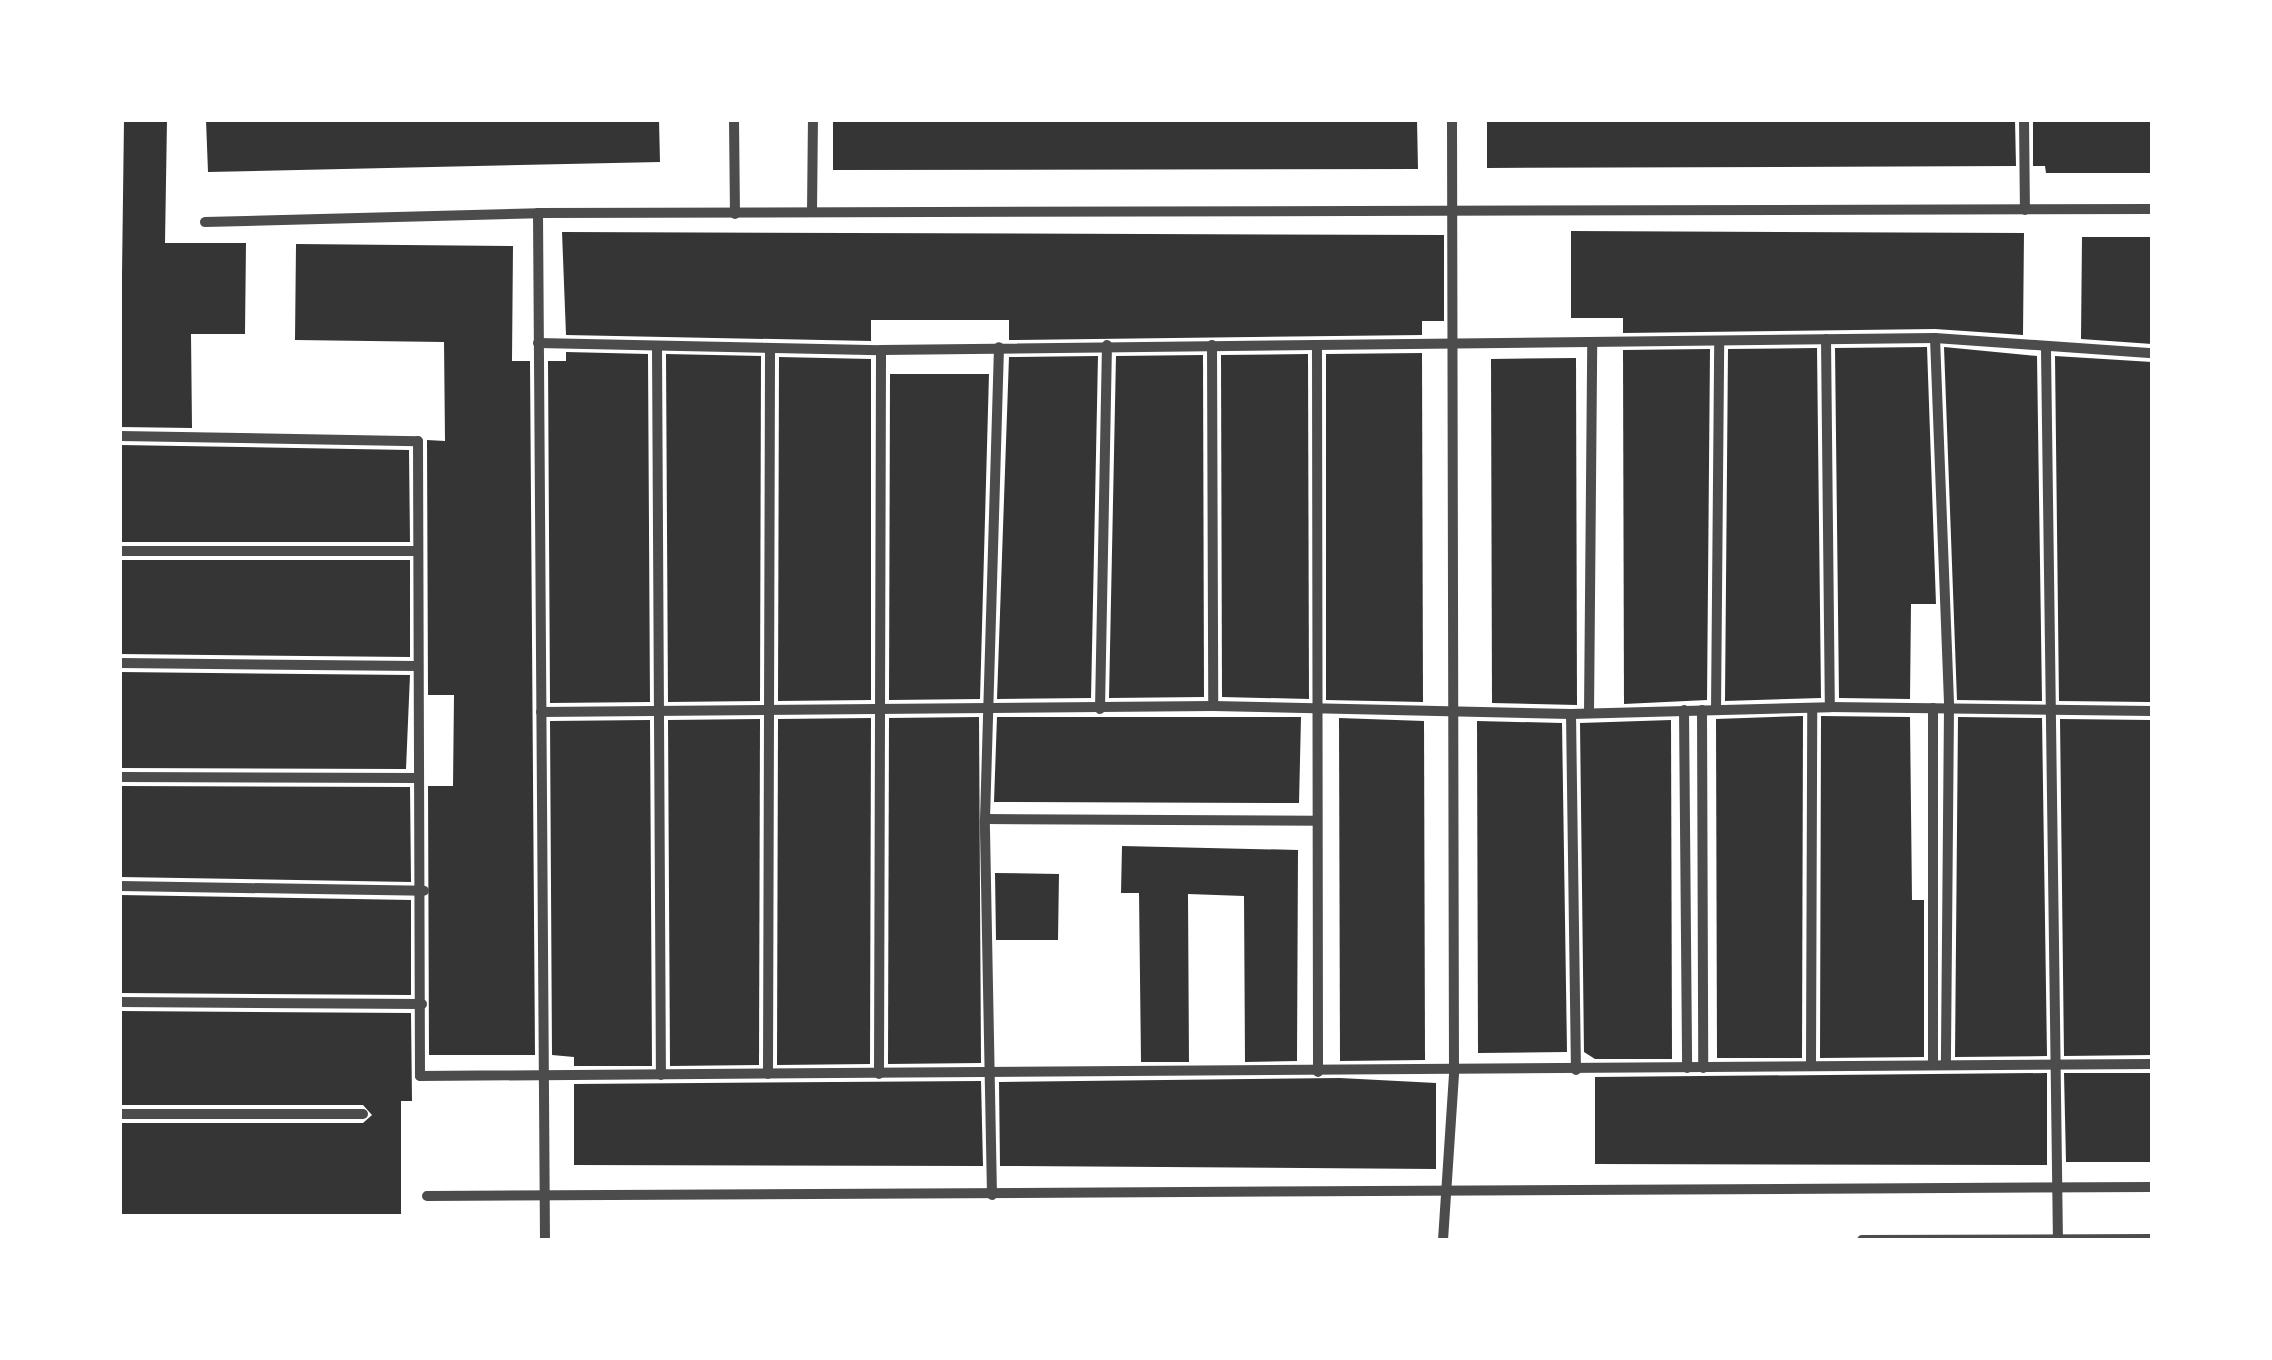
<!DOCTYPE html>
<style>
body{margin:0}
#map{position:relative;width:2272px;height:1360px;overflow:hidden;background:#fff;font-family:"PT Sans Narrow",sans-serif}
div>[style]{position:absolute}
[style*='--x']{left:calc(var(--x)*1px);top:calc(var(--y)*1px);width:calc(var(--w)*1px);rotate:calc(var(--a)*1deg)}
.building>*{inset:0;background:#353535}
.minor>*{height:10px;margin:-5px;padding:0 5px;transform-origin:5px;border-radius:5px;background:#4c4c4c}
span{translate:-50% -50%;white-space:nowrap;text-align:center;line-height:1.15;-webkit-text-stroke:10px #fff;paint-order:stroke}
.frame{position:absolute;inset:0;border:122px solid #fff;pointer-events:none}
</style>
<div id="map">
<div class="building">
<i style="clip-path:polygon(124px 120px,167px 120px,165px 243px,246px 243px,245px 334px,191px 334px,192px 428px,120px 427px)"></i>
<i style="clip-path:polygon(206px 120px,659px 120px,660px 162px,208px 172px)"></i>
<i style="clip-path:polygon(833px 120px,1417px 120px,1418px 169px,833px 170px)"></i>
<i style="clip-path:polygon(1487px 120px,2015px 120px,2016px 166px,1487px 168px)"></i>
<i style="clip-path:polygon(2033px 120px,2152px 120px,2152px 173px,2046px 173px,2045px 166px,2033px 166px)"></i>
<i style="clip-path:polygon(1571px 231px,2024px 233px,2023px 335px,1935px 329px,1623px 333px,1623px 318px,1571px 318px)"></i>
<i style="clip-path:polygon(562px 232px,1444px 235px,1444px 321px,1422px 321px,1422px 335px,1009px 340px,1009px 320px,871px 320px,871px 341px,566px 335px)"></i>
<i style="clip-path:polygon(2082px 237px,2152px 237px,2152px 344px,2081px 339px)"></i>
<i style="clip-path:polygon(296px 244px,513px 246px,512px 361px,530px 361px,535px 1055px,429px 1055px,428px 786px,453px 786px,454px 695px,428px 695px,427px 440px,445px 441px,444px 342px,295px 340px)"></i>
<i style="clip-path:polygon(1927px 347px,1936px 604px,1911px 604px,1910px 699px,1839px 698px,1835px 348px)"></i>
<i style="clip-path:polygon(1944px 347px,2037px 356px,2042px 701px,1957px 700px)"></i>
<i style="clip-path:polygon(1817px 348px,1821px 698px,1725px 701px,1728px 349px)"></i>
<i style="clip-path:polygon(1710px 349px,1707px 700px,1624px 704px,1623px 350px)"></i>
<i style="clip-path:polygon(566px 352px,648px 354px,650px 702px,550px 703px,548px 361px,566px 361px)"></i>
<i style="clip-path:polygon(1422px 353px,1423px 702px,1326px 700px,1326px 354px)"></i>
<i style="clip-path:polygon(666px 354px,761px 356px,760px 701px,668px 702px)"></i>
<i style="clip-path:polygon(1308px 354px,1309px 699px,1222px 697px,1221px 355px)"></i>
<i style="clip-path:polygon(1203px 355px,1204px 697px,1109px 698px,1116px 356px)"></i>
<i style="clip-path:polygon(1098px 356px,1091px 698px,997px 699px,1009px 357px)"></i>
<i style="clip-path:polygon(2055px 356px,2152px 362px,2150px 702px,2059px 701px)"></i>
<i style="clip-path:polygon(779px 357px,871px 359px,871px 700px,778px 701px)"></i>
<i style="clip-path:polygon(1576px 358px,1577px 705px,1492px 703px,1491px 359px)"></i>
<i style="clip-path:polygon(890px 374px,989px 374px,980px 699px,889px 700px)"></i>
<i style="clip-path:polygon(120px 445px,409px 450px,410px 542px,120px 542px)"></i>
<i style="clip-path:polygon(120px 560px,410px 560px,410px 657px,120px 654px)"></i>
<i style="clip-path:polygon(120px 672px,410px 675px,406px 769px,120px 768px)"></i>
<i style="clip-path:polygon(1803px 716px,1802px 1058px,1717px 1058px,1716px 719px)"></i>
<i style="clip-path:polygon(1821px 716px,1910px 717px,1912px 900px,1924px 900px,1924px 1057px,1820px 1058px)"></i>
<i style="clip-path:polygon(979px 717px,981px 1063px,888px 1064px,889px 718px)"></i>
<i style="clip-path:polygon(997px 717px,1301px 717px,1299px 803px,994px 802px)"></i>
<i style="clip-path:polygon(1958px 717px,2042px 718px,2047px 1056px,1955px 1057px)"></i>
<i style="clip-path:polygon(871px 718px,870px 1064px,777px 1065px,778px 719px)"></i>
<i style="clip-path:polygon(1339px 718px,1424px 721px,1425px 1060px,1340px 1061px)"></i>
<i style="clip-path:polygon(760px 719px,759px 1065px,670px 1066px,668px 720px)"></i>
<i style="clip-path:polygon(2060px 719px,2150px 720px,2152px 1055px,2064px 1056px)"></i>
<i style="clip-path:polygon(650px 720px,652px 1066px,574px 1066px,574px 1057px,552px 1055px,550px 721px)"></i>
<i style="clip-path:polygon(1671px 720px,1672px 1059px,1595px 1059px,1584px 1052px,1580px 723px)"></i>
<i style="clip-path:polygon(1477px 721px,1562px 723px,1567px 1052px,1478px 1053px)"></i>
<i style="clip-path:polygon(120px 786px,410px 787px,411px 882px,120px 877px)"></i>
<i style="clip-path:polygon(1122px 846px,1298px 850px,1297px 1061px,1245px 1062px,1244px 896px,1188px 894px,1189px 1062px,1141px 1062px,1139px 893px,1121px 893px)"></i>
<i style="clip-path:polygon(995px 873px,1059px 874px,1058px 940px,996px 940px)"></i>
<i style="clip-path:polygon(120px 895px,411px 900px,411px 995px,120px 993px)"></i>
<i style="clip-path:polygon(120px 1011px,411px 1013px,412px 1101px,401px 1101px,401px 1214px,120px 1214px,120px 1123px,363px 1123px,372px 1115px,363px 1105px,120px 1105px)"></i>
<i style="clip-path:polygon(2047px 1073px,2047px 1165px,1595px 1164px,1595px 1077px)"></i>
<i style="clip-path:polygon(2064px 1073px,2152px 1073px,2152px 1162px,2066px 1162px)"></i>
<i style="clip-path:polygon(1340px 1078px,1436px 1083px,1436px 1169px,1000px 1166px,999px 1082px)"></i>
<i style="clip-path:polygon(981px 1081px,983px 1166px,574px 1165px,574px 1084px)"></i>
</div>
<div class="minor">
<i style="--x:734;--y:120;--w:94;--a:89.4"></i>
<i style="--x:2024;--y:120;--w:90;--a:89.4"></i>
<i style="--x:812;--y:212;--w:92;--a:-89.4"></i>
<i style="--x:538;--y:213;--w:1027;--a:89.61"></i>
<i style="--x:205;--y:222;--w:333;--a:-1.5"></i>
<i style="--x:538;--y:213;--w:1614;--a:-0.14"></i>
<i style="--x:1935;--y:338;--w:370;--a:87.8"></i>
<i style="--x:1949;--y:708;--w:355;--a:90.5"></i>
<i style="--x:1826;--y:339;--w:368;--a:89.4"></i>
<i style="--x:538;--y:343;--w:343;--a:1.2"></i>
<i style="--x:881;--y:350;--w:1054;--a:-0.65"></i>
<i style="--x:1935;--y:338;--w:218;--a:4"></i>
<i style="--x:1212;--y:345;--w:361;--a:89.8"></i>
<i style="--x:1317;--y:346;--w:726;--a:89.92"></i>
<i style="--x:657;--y:347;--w:728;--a:89.69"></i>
<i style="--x:2046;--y:350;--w:890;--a:89.23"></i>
<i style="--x:120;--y:436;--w:298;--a:1"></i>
<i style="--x:418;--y:441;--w:635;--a:89.82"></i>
<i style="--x:420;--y:1076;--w:1732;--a:-0.4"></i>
<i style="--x:120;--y:551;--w:297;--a:0"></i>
<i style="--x:120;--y:663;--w:298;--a:0.6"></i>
<i style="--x:1933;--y:708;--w:355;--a:90"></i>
<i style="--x:1100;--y:709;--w:364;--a:-88.9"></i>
<i style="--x:1684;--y:710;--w:358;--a:89.5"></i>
<i style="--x:1702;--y:710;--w:358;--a:89.8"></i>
<i style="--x:1716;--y:710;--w:368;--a:-89.5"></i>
<i style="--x:541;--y:712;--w:672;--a:-0.51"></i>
<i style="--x:1213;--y:706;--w:358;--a:1.3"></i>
<i style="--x:1571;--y:714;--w:259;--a:-1.5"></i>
<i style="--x:1830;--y:707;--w:322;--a:0.7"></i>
<i style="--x:1589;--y:713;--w:371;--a:-89.5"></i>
<i style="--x:1571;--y:714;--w:356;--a:89.2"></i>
<i style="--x:120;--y:777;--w:299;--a:0.2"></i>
<i style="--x:985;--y:819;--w:331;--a:0.3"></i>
<i style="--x:120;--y:886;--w:304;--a:0.9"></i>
<i style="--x:120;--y:1002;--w:302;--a:0.4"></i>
<i style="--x:1811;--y:1066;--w:358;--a:-89.8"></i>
<i style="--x:768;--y:1074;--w:726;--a:-89.84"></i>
<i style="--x:879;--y:1074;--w:724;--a:-89.84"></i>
<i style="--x:120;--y:1114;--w:243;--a:0"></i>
<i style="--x:992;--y:1195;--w:376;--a:-91.1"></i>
<i style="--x:985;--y:819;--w:472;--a:-88.3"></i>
<i style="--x:427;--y:1196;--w:1725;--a:-0.3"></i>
<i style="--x:1443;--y:1240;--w:166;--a:-86.2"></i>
<i style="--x:1454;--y:1074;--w:954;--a:-90.12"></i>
<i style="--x:1862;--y:1240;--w:290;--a:-0.2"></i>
</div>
<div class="frame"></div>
</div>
